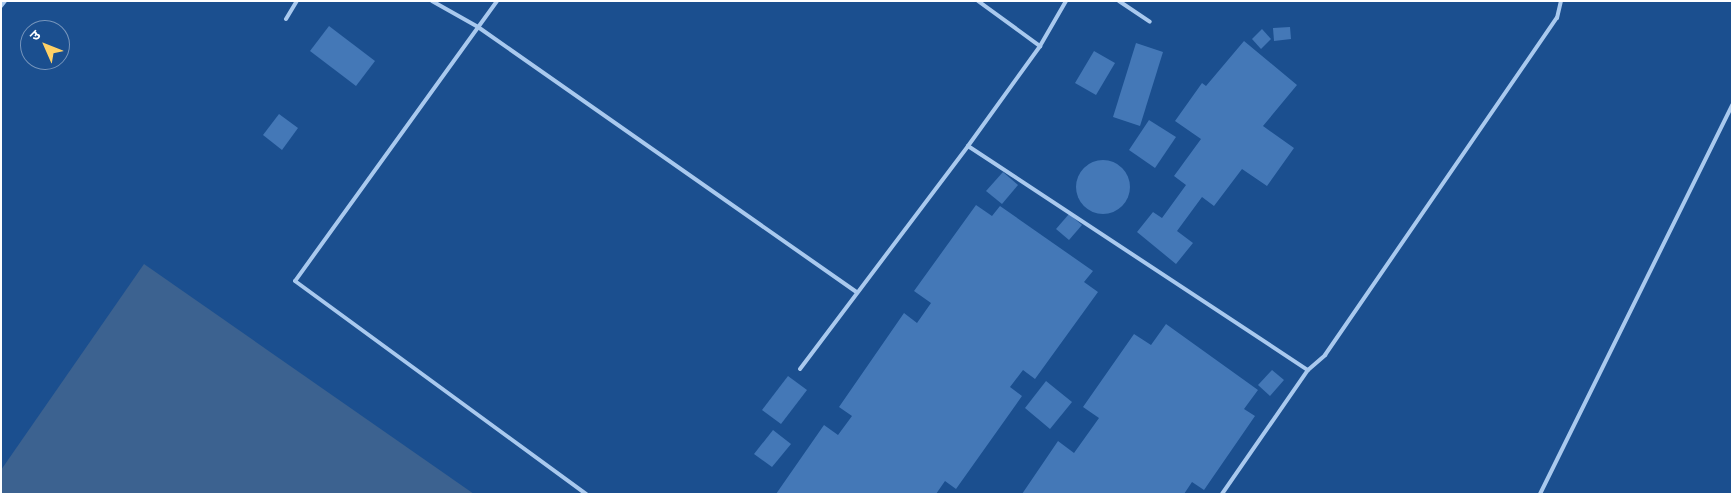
<!DOCTYPE html>
<meta charset="utf-8">
<style>
body{margin:0}
#map{position:relative;width:1733px;height:495px;overflow:hidden;background:#1b4f8f;font-family:"Archivo Narrow","Noto Sans Devanagari",sans-serif}
div>[style]{position:absolute}
[style*='--x']{left:calc(var(--x)*1px);top:calc(var(--y)*1px);width:calc(var(--w)*1px);rotate:calc(var(--a)*1deg)}
.water>*{inset:0;background:#3c6290}
.building>*{inset:0;background:#4478b7}
.round{border-radius:50%}
.service>*{height:4px;margin:-2px;padding:0 2px;transform-origin:2px;border-radius:2px;background:#a9c9ee}
span{translate:-50% -50%;white-space:nowrap;text-align:center;line-height:1.15;-webkit-text-stroke:4px #1b4f8f;paint-order:stroke}
.frame{position:absolute;inset:0;border:2px solid #fff;pointer-events:none}
.north{position:absolute;left:20px;top:20px;width:50px;height:50px;box-sizing:border-box;background:#1b4f8f;border:1px solid #7695bc;border-radius:50%;rotate:314deg;font-size:14px;font-weight:700;line-height:20px;text-align:center;color:#fff}
.north::after{content:'';display:block;margin:auto;width:18px;height:22px;background:#ffd166;clip-path:polygon(50% 0,100% 100%,50% 72%,0 100%)}
</style>
<div id="map">
<div class="water">
<i style="clip-path:polygon(144px 264px,474px 494px,1px 494px,1px 470px)"></i>
</div>
<div class="building">
<i style="clip-path:polygon(329px 26px,375px 61px,356px 86px,310px 51px)"></i>
<i style="clip-path:polygon(1290px 27px,1291px 39px,1274px 41px,1273px 28px)"></i>
<i style="clip-path:polygon(1262px 29px,1271px 39px,1261px 49px,1252px 39px)"></i>
<i style="clip-path:polygon(1244px 41px,1297px 85px,1263px 126px,1294px 148px,1267px 186px,1242px 169px,1214px 206px,1202px 197px,1177px 231px,1193px 243px,1176px 264px,1137px 232px,1153px 212px,1162px 218px,1186px 185px,1174px 176px,1201px 139px,1175px 121px,1202px 83px,1206px 86px)"></i>
<i style="clip-path:polygon(1136px 43px,1163px 52px,1140px 126px,1113px 117px)"></i>
<i style="clip-path:polygon(1094px 51px,1115px 63px,1096px 95px,1075px 83px)"></i>
<i style="clip-path:polygon(279px 114px,298px 128px,282px 150px,263px 135px)"></i>
<i style="clip-path:polygon(1149px 120px,1176px 137px,1155px 168px,1129px 150px)"></i>
<i class="round" style="left:1076px;top:160px;width:54px;height:54px"></i>
<i style="clip-path:polygon(1003px 172px,1018px 185px,1002px 204px,986px 191px)"></i>
<i style="clip-path:polygon(976px 205px,992px 216px,1000px 206px,1093px 271px,1084px 282px,1098px 292px,1035px 379px,1023px 370px,1010px 387px,1022px 396px,956px 489px,945px 481px,936px 494px,776px 494px,824px 425px,838px 435px,852px 416px,839px 407px,904px 313px,917px 323px,931px 303px,914px 291px)"></i>
<i style="clip-path:polygon(1069px 214px,1082px 225px,1069px 240px,1056px 229px)"></i>
<i style="clip-path:polygon(1166px 324px,1258px 390px,1244px 409px,1255px 416px,1204px 490px,1192px 482px,1184px 494px,1022px 494px,1058px 441px,1074px 453px,1099px 418px,1083px 407px,1134px 334px,1151px 345px)"></i>
<i style="clip-path:polygon(1272px 370px,1284px 380px,1270px 396px,1258px 385px)"></i>
<i style="clip-path:polygon(788px 376px,807px 390px,781px 424px,762px 410px)"></i>
<i style="clip-path:polygon(1046px 381px,1072px 402px,1050px 429px,1025px 408px)"></i>
<i style="clip-path:polygon(773px 430px,791px 444px,772px 467px,754px 454px)"></i>
</div>
<div class="service">
<i style="--x:432;--y:1;--w:53;--a:29.5"></i>
<i style="--x:478;--y:27;--w:462;--a:35"></i>
<i style="--x:497;--y:1;--w:345;--a:125.8"></i>
<i style="--x:295;--y:281;--w:361;--a:36.2"></i>
<i style="--x:978;--y:1;--w:77;--a:36"></i>
<i style="--x:1119;--y:1;--w:37;--a:34"></i>
<i style="--x:1;--y:6;--w:6;--a:-51"></i>
<i style="--x:286;--y:19;--w:21;--a:-59"></i>
<i style="--x:968;--y:146;--w:407;--a:33.4"></i>
<i style="--x:800;--y:369;--w:279;--a:-53"></i>
<i style="--x:968;--y:146;--w:123;--a:-54.2"></i>
<i style="--x:1040;--y:46;--w:52;--a:-60"></i>
<i style="--x:1222;--y:494;--w:151;--a:-55.3"></i>
<i style="--x:1308;--y:370;--w:23;--a:-41"></i>
<i style="--x:1325;--y:355;--w:409;--a:-55.5"></i>
<i style="--x:1557;--y:18;--w:17;--a:-77"></i>
<i style="--x:1540;--y:494;--w:434;--a:-63.7"></i>
</div>
<div class="frame"></div>
<div class="north">उ</div>
</div>
